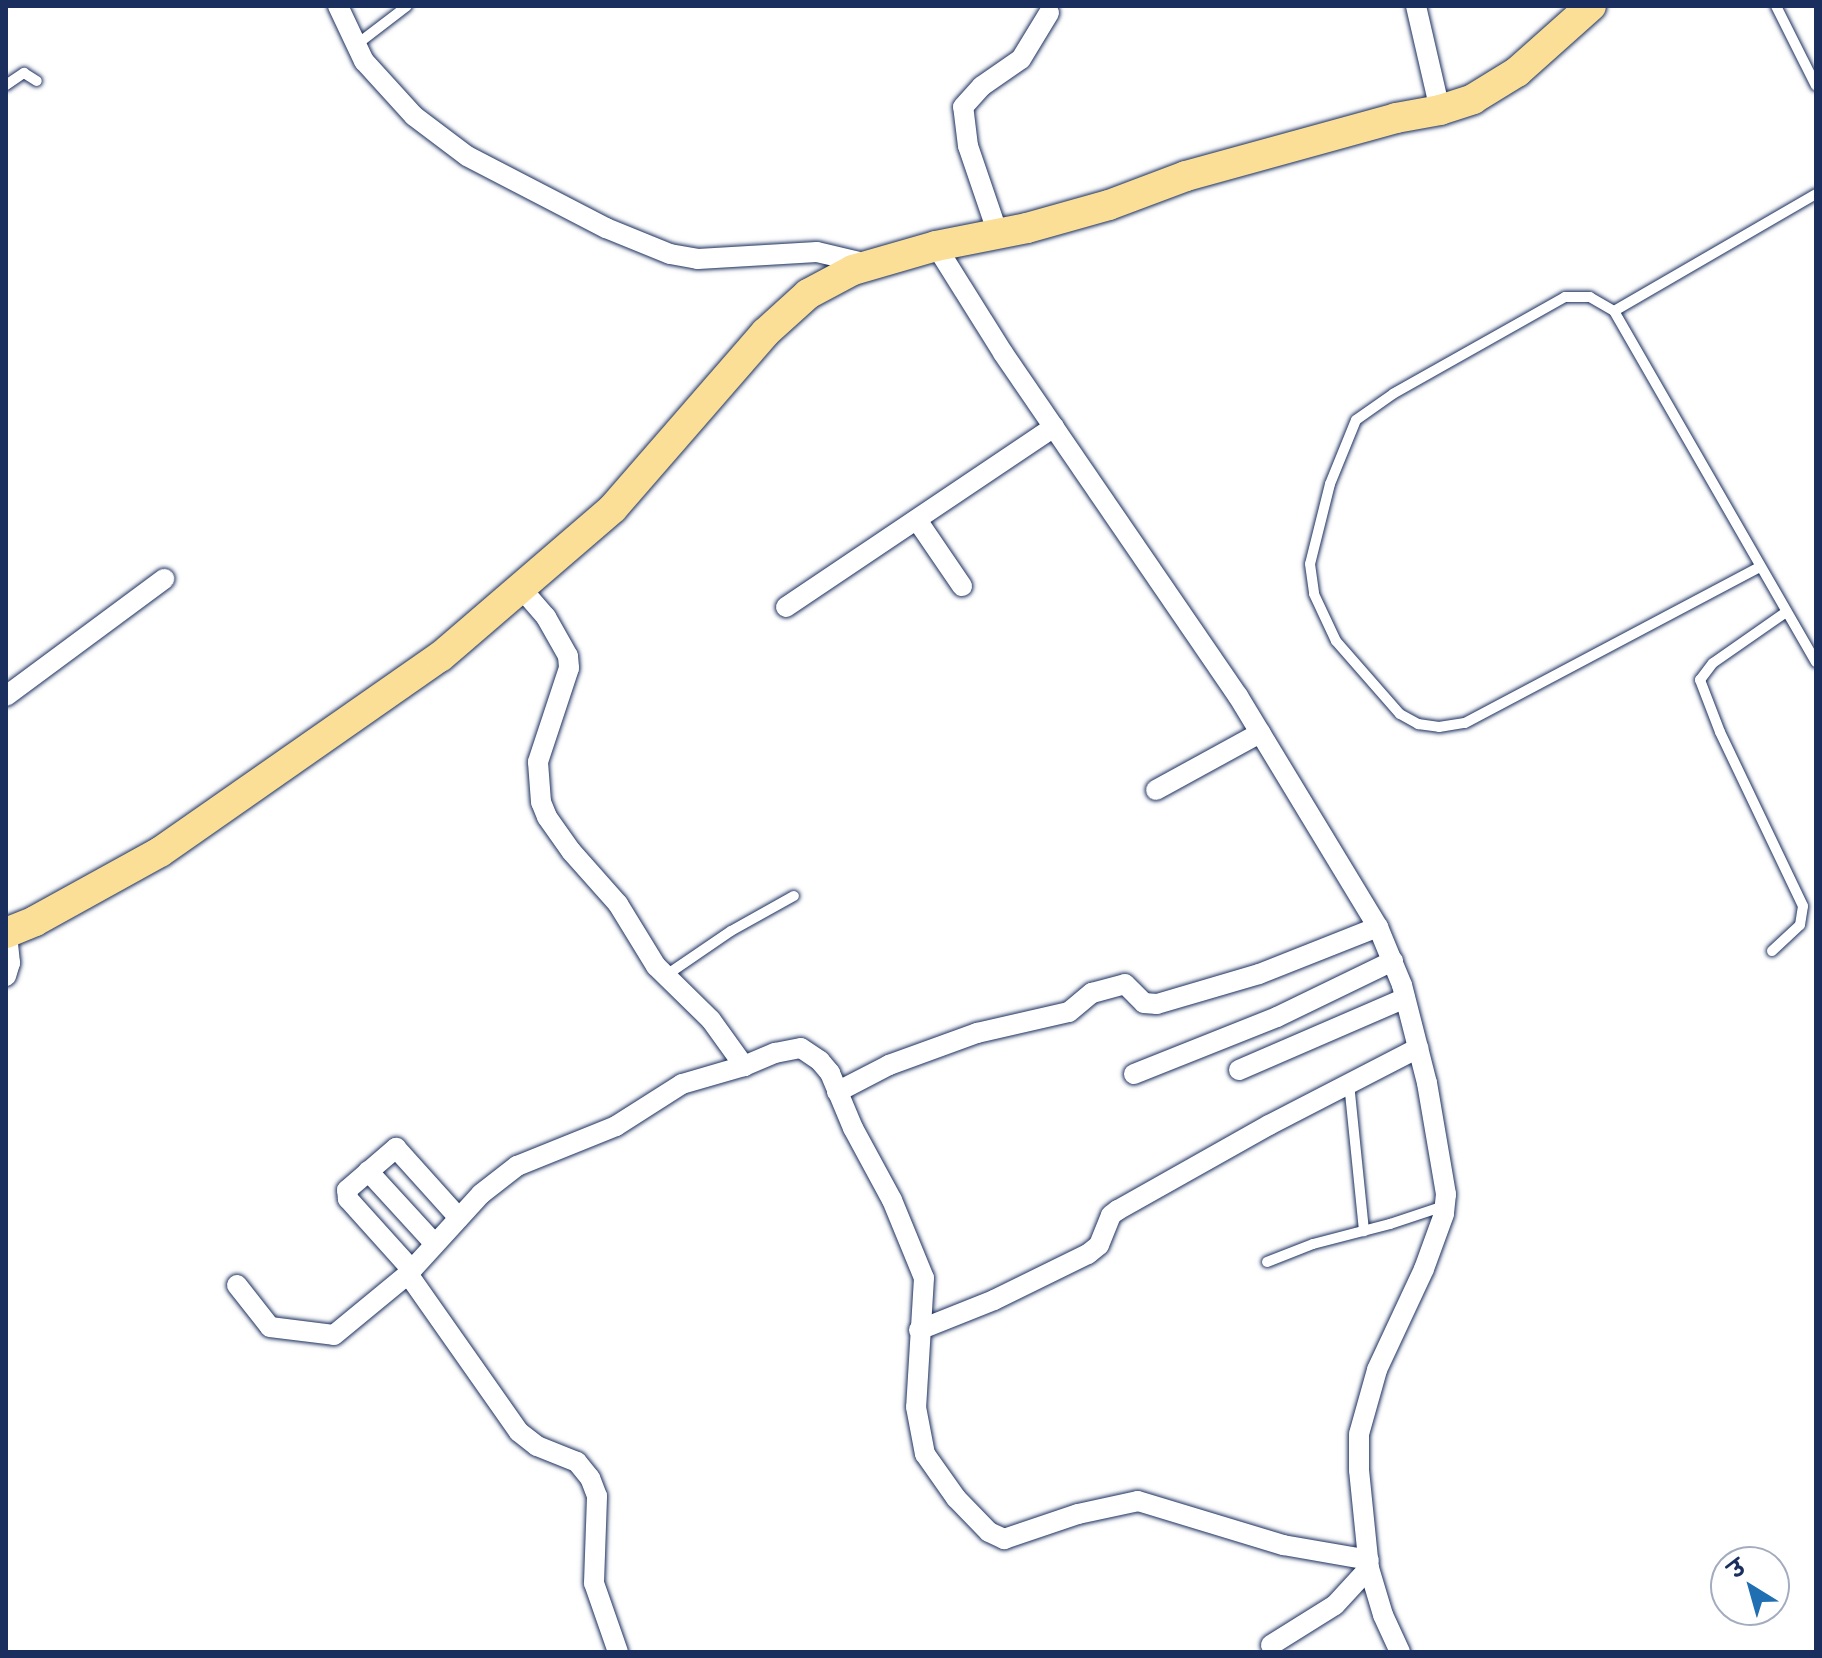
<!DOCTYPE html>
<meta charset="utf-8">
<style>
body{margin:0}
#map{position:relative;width:1822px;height:1658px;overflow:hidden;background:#fff;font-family:"Patrick Hand","Playpen Sans Deva",sans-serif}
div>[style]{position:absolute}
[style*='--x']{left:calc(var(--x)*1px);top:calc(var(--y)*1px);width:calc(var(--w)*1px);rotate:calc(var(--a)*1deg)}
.roads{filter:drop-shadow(0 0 2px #1b2f5e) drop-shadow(0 0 2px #1b2f5e)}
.lane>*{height:10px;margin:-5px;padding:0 5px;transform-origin:5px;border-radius:5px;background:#fff}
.street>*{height:20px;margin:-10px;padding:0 10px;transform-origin:10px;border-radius:10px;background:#fff}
.primary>*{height:30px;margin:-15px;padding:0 15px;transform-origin:15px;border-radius:15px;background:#fbdf96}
span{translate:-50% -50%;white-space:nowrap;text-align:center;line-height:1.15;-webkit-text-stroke:6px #fff;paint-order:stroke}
.frame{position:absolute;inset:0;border:8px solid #1b2f5e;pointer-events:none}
.north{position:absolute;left:1710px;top:1546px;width:80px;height:80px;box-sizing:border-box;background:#fff;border:2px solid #a4acbf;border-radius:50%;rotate:323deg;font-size:22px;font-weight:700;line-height:32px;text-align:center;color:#1b2f5e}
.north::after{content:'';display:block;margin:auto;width:28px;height:36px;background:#1f6fb2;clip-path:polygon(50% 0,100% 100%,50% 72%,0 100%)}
</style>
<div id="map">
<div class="roads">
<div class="lane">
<i style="--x:1776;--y:6;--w:89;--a:63.4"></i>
<i style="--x:356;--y:45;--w:64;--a:-37.4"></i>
<i style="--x:6;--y:85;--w:22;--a:-34"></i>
<i style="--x:24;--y:73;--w:15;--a:32"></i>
<i style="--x:1816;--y:194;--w:233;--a:149.9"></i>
<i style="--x:1614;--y:311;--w:405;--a:60.1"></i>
<i style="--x:1614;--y:311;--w:28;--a:-150"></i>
<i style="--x:1590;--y:297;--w:25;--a:180"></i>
<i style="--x:1565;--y:297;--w:197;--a:150.6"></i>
<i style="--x:1393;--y:394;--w:45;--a:144.9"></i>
<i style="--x:1356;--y:420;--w:69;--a:112.1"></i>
<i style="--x:1330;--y:484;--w:82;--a:104"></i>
<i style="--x:1310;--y:564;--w:30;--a:82"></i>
<i style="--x:1314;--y:594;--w:52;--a:64.9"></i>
<i style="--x:1336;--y:641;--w:97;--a:48.8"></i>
<i style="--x:1400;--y:714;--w:21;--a:29"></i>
<i style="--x:1418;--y:724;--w:21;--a:8"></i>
<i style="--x:1439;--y:727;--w:26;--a:-9"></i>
<i style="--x:1465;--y:723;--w:334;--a:-27.9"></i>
<i style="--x:1772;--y:951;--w:38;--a:-43"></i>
<i style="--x:1800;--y:925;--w:19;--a:-81"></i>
<i style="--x:1803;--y:906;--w:193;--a:-115.5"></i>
<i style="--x:1720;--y:732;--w:56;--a:-111"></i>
<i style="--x:1700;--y:680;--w:21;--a:-53"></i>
<i style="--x:1713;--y:663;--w:89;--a:-34.9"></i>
<i style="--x:665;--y:976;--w:80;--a:-34.3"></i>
<i style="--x:731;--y:931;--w:72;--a:-29.1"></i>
<i style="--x:1349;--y:1083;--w:149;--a:84.2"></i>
<i style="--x:1267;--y:1262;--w:49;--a:-21.4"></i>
<i style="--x:1313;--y:1244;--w:80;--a:-14.6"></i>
<i style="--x:1390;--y:1224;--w:57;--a:-18.4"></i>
</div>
<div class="street">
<i style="--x:338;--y:6;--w:61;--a:64.7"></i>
<i style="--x:364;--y:61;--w:74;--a:47.7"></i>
<i style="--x:414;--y:116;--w:66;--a:37"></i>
<i style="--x:467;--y:156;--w:157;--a:27.4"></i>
<i style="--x:606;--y:228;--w:69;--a:22.1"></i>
<i style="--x:670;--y:254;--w:28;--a:10"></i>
<i style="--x:698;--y:259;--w:119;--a:-3.4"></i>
<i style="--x:817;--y:252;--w:52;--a:13.2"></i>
<i style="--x:1416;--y:6;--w:107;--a:77"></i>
<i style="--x:998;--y:234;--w:93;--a:-108.8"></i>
<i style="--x:968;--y:146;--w:39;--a:-97"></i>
<i style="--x:963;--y:107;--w:28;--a:-48"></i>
<i style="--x:982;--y:86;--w:47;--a:-34.7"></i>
<i style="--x:1021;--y:59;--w:54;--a:-58.7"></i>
<i style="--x:936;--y:246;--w:126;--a:57.9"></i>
<i style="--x:1003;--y:353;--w:416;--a:55.6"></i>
<i style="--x:1238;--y:696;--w:270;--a:58.8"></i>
<i style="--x:1378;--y:927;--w:63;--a:67.5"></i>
<i style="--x:1402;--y:985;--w:101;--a:75.7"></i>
<i style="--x:1427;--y:1083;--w:113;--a:80.3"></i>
<i style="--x:1446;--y:1194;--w:20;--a:96"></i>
<i style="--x:1444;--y:1214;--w:59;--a:110"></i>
<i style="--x:1424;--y:1269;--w:111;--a:115"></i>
<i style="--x:1377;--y:1370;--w:66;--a:105.7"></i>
<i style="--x:1359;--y:1434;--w:36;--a:90"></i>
<i style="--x:1359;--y:1470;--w:99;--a:84.2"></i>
<i style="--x:1369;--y:1568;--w:49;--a:73.4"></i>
<i style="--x:1383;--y:1615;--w:41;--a:65.3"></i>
<i style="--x:917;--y:520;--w:80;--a:55.7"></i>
<i style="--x:520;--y:587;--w:40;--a:49"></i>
<i style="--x:546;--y:617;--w:45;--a:60.6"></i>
<i style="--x:568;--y:656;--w:12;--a:85"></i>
<i style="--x:569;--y:668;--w:99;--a:108.3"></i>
<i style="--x:538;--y:762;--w:40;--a:85.7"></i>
<i style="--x:541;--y:802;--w:16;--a:68"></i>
<i style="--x:547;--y:817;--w:42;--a:54.8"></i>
<i style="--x:571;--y:851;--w:71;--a:48.4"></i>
<i style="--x:618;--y:904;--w:73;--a:58.5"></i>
<i style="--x:656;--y:966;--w:77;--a:44.5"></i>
<i style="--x:711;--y:1020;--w:57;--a:54.3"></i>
<i style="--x:744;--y:1066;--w:34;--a:-23"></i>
<i style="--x:775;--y:1053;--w:26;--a:-11"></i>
<i style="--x:801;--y:1048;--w:23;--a:34"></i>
<i style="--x:820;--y:1061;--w:16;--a:50"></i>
<i style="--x:830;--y:1073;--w:60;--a:67.3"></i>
<i style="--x:853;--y:1128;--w:82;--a:61.6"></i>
<i style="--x:892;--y:1200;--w:84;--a:67.7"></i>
<i style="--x:924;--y:1278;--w:129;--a:93.5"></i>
<i style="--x:916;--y:1407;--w:48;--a:79.2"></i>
<i style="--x:925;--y:1454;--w:54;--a:54.8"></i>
<i style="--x:956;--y:1498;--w:47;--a:45.9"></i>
<i style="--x:989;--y:1532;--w:17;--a:25"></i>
<i style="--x:1004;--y:1539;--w:78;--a:-18.7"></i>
<i style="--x:1078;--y:1514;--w:61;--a:-12.2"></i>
<i style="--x:1138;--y:1501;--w:152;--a:16.9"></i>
<i style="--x:1283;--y:1545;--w:87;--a:9.9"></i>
<i style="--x:786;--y:607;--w:323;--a:-33.9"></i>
<i style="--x:6;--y:696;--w:197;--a:-36.5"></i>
<i style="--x:1156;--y:790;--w:119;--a:-28.7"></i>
<i style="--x:6;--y:976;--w:14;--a:-73"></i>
<i style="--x:10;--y:963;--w:30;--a:-96"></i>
<i style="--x:1239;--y:1070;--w:181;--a:-23.4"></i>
<i style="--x:1134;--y:1074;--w:154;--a:-21.7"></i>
<i style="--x:1277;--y:1017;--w:129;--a:-25.8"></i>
<i style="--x:837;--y:1092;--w:59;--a:-27.4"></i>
<i style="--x:889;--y:1065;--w:94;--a:-20"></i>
<i style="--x:977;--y:1033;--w:94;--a:-12.9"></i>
<i style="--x:1069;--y:1012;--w:30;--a:-40"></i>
<i style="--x:1092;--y:993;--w:34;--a:-15"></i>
<i style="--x:1125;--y:984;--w:27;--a:45"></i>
<i style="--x:1144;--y:1003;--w:13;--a:4"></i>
<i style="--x:1157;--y:1004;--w:106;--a:-16.4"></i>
<i style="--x:1259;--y:974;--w:128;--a:-21.6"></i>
<i style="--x:368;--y:1171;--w:99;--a:47.5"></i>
<i style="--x:412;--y:1270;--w:96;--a:-132"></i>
<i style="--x:348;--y:1199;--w:9;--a:-96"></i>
<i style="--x:347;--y:1190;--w:65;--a:-40.6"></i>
<i style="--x:396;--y:1148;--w:94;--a:48"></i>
<i style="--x:237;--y:1285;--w:53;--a:51.8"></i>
<i style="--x:270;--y:1327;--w:64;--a:7.1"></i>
<i style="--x:334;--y:1335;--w:96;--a:-39.5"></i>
<i style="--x:919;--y:1330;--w:81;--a:-21.8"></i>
<i style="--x:994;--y:1300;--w:105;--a:-26.1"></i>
<i style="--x:1088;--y:1254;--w:14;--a:-39"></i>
<i style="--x:1099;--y:1245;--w:32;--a:-68"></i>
<i style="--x:1111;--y:1215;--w:9;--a:-36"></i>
<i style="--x:1118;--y:1210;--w:173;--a:-29.4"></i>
<i style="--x:1269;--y:1125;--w:168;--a:-27.3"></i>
<i style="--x:1271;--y:1645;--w:75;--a:-32"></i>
<i style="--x:1335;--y:1605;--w:50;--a:-47.4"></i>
<i style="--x:618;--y:1652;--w:73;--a:-109.2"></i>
<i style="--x:594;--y:1583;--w:87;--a:-88"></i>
<i style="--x:597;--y:1496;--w:19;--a:-111"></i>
<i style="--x:590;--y:1478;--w:21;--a:-129"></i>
<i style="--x:577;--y:1462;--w:43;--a:-158.2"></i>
<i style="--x:537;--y:1446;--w:23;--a:-142"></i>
<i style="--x:519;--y:1432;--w:193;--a:-125.1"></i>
<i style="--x:408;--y:1274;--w:108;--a:-47.6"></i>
<i style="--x:481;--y:1194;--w:46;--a:-37.9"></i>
<i style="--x:517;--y:1166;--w:107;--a:-22"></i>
<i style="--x:616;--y:1126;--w:78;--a:-32.5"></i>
<i style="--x:682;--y:1084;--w:65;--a:-16.2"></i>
</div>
<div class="primary">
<i style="--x:6;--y:933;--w:31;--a:-22"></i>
<i style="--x:35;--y:921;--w:143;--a:-28.9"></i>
<i style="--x:160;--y:852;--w:341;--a:-34.9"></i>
<i style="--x:440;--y:657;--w:228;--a:-40.7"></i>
<i style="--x:613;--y:508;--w:232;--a:-49"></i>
<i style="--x:765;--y:333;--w:58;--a:-42.2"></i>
<i style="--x:808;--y:294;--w:51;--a:-28.1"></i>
<i style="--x:853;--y:270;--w:86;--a:-16.1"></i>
<i style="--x:936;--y:246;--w:93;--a:-11.2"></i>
<i style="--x:1027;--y:228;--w:85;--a:-15.7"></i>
<i style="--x:1109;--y:205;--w:82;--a:-20.6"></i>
<i style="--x:1186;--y:176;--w:218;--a:-15.4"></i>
<i style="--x:1396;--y:118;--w:45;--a:-10.3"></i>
<i style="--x:1440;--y:110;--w:35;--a:-18"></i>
<i style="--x:1473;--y:99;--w:52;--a:-31.5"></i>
<i style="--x:1517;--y:72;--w:99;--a:-41.7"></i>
</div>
</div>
<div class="frame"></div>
<div class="north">उ</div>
</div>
